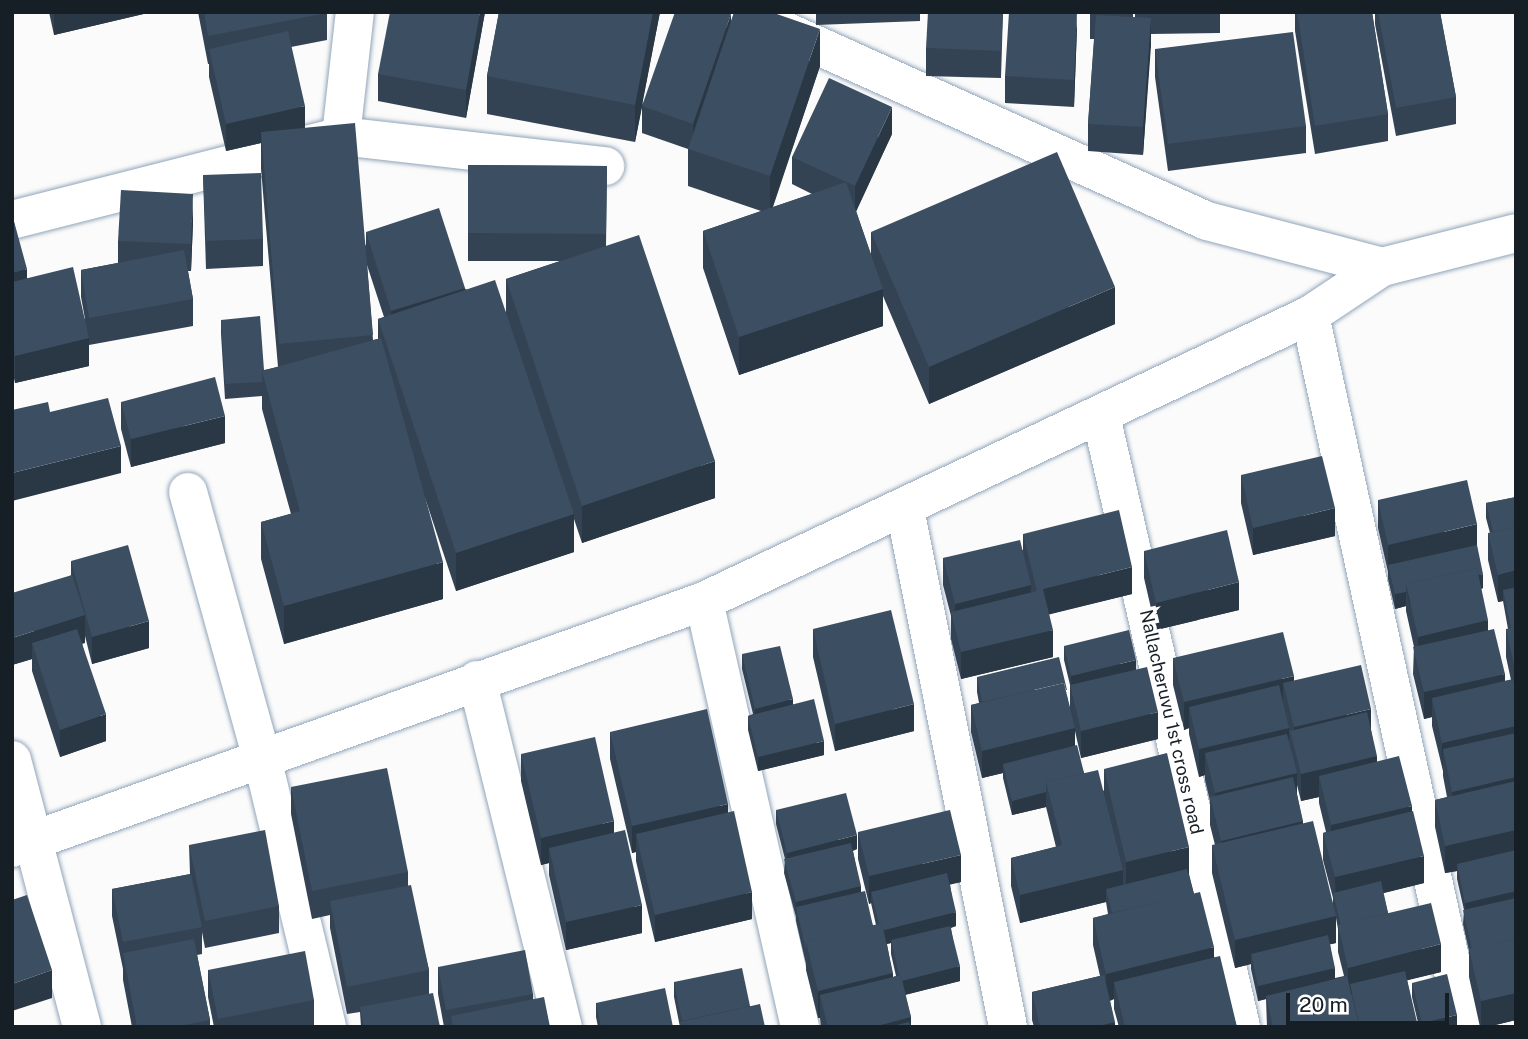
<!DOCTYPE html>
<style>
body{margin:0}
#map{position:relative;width:1528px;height:1039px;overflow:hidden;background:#fbfbfb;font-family:"Public Sans",sans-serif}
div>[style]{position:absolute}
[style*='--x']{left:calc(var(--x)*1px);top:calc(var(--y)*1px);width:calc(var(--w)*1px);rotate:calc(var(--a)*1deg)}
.roads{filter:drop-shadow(0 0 2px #91a5ba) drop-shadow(0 0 2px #91a5ba)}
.street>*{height:38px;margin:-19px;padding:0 19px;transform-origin:19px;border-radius:19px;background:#fff}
.secondary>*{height:38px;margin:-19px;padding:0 19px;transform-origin:19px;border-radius:19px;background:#fff}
.wall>*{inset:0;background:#344353}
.shaded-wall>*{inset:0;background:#2a3744}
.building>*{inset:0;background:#3c4e61}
span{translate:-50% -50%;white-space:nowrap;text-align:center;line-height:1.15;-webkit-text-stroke:7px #fff;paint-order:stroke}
.street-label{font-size:18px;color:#161e26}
.frame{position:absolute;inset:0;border:14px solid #161e26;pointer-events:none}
.scale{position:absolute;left:1286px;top:993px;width:163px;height:32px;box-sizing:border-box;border:4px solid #161e26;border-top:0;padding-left:9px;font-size:21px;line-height:24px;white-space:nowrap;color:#161e26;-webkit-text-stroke:5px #fff;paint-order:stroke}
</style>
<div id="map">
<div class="roads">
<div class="street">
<i style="--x:743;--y:12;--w:509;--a:24.25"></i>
<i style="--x:1207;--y:221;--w:181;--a:14.7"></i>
<i style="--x:341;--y:136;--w:125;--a:-83.6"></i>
<i style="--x:12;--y:220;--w:340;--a:-14.3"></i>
<i style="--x:341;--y:136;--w:266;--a:6.5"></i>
<i style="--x:1310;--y:315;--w:729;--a:77.72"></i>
<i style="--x:1101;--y:416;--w:627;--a:77.09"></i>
<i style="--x:188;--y:492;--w:276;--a:74.5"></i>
<i style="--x:262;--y:758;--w:277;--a:76.4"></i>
<i style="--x:905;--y:509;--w:528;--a:78.75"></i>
<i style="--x:704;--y:601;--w:437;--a:77.3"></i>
<i style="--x:477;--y:680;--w:357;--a:76.1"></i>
<i style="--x:12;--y:760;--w:276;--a:75.3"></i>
</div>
<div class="secondary">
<i style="--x:12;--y:848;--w:735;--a:-19.64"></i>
<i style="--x:704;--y:601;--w:670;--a:-25.26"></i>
<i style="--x:1310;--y:315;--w:87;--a:-33.7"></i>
<i style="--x:1382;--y:267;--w:138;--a:-14.2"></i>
</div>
</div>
<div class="wall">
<i style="clip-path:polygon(49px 12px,152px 12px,54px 35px)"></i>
<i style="clip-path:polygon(evenodd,198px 12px,327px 12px,327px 40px,291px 47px,305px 128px,366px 246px,366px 232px,506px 312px,506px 279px,560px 261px,468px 261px,468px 165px,607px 166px,606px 246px,715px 498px,582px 543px,574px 519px,574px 552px,456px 591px,425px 498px,443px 599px,284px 644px,261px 559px,261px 522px,291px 514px,262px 409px,262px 396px,225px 399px,221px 334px,221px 320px,264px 370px,278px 367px,261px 169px,261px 143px,226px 151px,209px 77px,209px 64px,208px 64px,198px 12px,367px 265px,384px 317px,378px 319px,378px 339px,373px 340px,367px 265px)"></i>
<i style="clip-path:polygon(485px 12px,466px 118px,378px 101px,378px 74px)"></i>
<i style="clip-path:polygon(499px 12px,660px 12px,642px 104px,731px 23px,820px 66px,773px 207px,812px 194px,792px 184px,792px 157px,892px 134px,856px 211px,871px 255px,871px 232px,1115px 324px,929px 404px,883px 296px,883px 326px,739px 375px,703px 268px,703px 231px,761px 211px,688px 186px,688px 149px,642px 133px,642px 107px,635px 142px,487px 114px,487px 76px)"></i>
<i style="clip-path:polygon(816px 12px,920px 12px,920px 21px,816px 25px)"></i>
<i style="clip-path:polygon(1003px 12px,1001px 78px,926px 76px,926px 48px)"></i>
<i style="clip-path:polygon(1090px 12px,1133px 12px,1133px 17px,1135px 18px,1135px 12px,1220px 12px,1220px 33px,1151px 34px,1143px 155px,1088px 151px,1088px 124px,1094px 39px,1090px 39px)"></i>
<i style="clip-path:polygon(1295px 12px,1372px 12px,1388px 114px,1388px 141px,1315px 154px,1295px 31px)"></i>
<i style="clip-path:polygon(1375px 12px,1440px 12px,1456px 97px,1456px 124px,1396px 136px,1375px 24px)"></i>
<i style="clip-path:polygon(1077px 27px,1074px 107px,1005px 103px,1005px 76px)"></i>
<i style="clip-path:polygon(1155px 49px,1306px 126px,1306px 153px,1168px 171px,1155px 77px)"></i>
<i style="clip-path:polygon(203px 175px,263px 239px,263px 266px,206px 269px)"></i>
<i style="clip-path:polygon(12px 214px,27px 278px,85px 319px,81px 297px,81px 270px,118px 263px,118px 241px,193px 222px,191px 271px,188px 271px,193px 299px,193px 326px,89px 345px,89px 366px,15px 383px,12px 370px)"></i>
<i style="clip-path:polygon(121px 402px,225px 443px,131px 467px,121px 429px)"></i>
<i style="clip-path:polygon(1241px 475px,1335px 536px,1253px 555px,1241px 503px)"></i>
<i style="clip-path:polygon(1516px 497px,1516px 1020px,1487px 1027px,1480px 1027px,1469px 977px,1469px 951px,1463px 924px,1464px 910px,1457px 879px,1457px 871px,1445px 873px,1435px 827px,1435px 800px,1447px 797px,1443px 776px,1443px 771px,1432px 726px,1432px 717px,1424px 719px,1413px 674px,1414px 647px,1406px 611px,1406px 606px,1395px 609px,1388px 579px,1388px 572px,1378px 528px,1378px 500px,1477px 547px,1483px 588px,1481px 589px,1488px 630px,1505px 681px,1511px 680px,1506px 657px,1506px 629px,1508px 629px,1503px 601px,1498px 602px,1488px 560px,1488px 533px,1490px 533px,1486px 518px,1486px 503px)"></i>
<i style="clip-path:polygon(1023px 534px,1132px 594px,1049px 614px,1053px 657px,961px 679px,951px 639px,951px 616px,943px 585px,943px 558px,1023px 550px)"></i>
<i style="clip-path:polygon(1144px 551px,1239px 610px,1156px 630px,1144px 578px)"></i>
<i style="clip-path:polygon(71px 561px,149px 648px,92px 664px,85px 636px,85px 643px,82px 643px,106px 741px,60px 757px,32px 671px,32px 659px,12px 665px,71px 575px)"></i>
<i style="clip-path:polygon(813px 629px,914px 731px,835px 751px,813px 657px)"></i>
<i style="clip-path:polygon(1064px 646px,1136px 669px,1158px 739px,1081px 758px,1075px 731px,1075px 746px,1084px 773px,1104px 791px,1104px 769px,1189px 874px,1194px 894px,1237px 1027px,1119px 1027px,1114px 1009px,1114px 999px,1110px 1001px,1115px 1027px,1034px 1027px,1032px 1020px,1032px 992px,1100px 976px,1093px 945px,1093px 918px,1108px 914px,1106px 902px,1020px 923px,1011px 886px,1011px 858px,1056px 847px,1046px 807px,1012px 815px,1003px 778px,1003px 773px,982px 778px,971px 732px,971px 705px,979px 703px,977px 692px,977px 677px,1067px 697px,1070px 709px,1070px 685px,1064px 660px)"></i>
<i style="clip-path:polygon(742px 654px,793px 704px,824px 755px,758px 771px,748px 730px,748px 716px,753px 714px,742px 669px)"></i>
<i style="clip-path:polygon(evenodd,1173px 658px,1294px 681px,1371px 730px,1377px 762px,1412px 811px,1424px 883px,1383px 893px,1388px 913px,1441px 972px,1407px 980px,1417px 1027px,1267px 1027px,1266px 999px,1258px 1001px,1251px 969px,1251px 964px,1235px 968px,1212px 873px,1212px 845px,1215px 845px,1210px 825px,1210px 801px,1205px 780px,1205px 775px,1199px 777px,1189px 734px,1189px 728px,1184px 730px,1173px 685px,1173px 658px,1297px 785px,1301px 801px,1319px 797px,1319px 803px,1326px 832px,1323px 833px,1323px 860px,1333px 898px,1333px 904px,1303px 824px,1297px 794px,1297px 785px,1173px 658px,1336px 918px,1338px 929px,1338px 952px,1344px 976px,1335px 978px,1330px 944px,1336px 943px,1336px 918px)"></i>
<i style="clip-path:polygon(610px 732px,728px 812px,752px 919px,655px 942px,636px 861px,636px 852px,632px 853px,610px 759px)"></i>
<i style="clip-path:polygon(521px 754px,614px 833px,642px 933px,566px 950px,549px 875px,549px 863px,541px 865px,521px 781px)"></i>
<i style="clip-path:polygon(291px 787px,408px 872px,408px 885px,429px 970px,429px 994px,440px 1027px,361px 1027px,360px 1012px,347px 1014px,330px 928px,330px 915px,312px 919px,291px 814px)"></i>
<i style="clip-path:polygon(evenodd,776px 810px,857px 849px,853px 851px,861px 892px,873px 926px,876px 925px,871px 903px,869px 904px,858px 859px,858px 832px,961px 882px,950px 884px,956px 926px,951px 928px,960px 981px,905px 995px,911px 1017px,911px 1027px,821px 1027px,820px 1018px,818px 1018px,806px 970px,806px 964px,796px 921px,796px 917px,784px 873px,785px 859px,776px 824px,776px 810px,891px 943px,891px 954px,896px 976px,893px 977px,887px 944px,891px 943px)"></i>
<i style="clip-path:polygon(189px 845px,279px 906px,279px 933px,205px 948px,202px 932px,202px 954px,197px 955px,210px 1020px,210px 1027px,132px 1027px,123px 980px,123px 969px,112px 916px,112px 889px,190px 874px)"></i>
<i style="clip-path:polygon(438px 967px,533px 994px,533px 1000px,550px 1027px,444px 1027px,438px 994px)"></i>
<i style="clip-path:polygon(208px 970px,314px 1000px,314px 1027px,214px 1027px,208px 997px)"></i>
<i style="clip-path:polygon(674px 982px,750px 1006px,765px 1027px,680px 1027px,674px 997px)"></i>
<i style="clip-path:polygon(1412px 983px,1457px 1027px,1419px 1027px,1412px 997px)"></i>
<i style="clip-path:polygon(596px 1003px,673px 1027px,598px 1027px,596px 1017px)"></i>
</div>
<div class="shaded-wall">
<i style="clip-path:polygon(54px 12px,152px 12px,54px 35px)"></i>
<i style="clip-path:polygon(480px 12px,485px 12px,466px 118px,466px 90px)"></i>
<i style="clip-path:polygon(653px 12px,660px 12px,635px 142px,635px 105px)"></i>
<i style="clip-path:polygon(1077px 12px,1077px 27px,1074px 107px,1074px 80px)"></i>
<i style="clip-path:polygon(731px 14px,731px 41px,693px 151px,693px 124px)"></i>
<i style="clip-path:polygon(1151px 18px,1151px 46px,1143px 155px,1143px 127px)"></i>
<i style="clip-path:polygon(820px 29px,820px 66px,770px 214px,770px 176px)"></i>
<i style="clip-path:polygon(305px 106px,305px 133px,261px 132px,261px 143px,226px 151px,226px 124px)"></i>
<i style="clip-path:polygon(892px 107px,892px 134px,855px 214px,855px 186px)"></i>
<i style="clip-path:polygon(193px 194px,193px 222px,191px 271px,191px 244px)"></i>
<i style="clip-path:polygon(27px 269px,27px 296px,12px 300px,12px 273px)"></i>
<i style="clip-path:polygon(1115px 287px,1115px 324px,929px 404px,929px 367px)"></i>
<i style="clip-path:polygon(465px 288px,465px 315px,391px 339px,391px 311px)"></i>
<i style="clip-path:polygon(883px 289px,883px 326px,739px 375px,739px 337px)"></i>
<i style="clip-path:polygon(89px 338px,89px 366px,15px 383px,15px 356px)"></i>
<i style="clip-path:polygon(225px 416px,225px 443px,131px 467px,131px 439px)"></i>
<i style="clip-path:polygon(121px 446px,121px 473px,12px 501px,12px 473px)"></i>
<i style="clip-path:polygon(715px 461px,715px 498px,582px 543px,582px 506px)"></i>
<i style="clip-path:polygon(1335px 508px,1335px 536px,1253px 555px,1253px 528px)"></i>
<i style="clip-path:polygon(574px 514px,574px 552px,456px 591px,456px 553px)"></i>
<i style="clip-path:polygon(1477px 524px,1477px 551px,1388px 565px,1388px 572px,1388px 545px)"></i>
<i style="clip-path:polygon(443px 562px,443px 599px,284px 644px,284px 606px)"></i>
<i style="clip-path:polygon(1132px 567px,1132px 594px,1043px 616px,1043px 589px)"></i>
<i style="clip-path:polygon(1516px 570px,1516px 598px,1503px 590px,1503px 601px,1498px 602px,1498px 575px)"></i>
<i style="clip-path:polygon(1483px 574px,1483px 588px,1410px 605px,1407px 591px)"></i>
<i style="clip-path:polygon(1239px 582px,1239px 610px,1156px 630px,1156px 603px)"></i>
<i style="clip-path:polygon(1031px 585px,1031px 613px,955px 627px,955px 604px)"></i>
<i style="clip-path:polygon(1406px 592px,1406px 606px,1395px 609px,1395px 594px)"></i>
<i style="clip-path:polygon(85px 615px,85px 643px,37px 658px,32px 643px,32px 659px,12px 665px,12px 638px)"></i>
<i style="clip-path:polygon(1488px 620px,1488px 648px,1418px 665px,1418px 637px)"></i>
<i style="clip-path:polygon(149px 621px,149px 648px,92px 664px,92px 637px)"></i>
<i style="clip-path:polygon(1053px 630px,1053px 657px,961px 679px,961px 652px)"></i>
<i style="clip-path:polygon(1136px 660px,1136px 674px,1071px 690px,1071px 676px)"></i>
<i style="clip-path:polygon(1505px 674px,1505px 701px,1432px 698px,1432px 717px,1424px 719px,1424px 692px)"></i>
<i style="clip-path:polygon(1294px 676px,1294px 703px,1283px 683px,1283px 706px,1189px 707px,1189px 728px,1184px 730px,1184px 702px)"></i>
<i style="clip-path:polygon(793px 699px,793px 714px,755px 724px,755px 709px)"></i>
<i style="clip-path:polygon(914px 704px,914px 731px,835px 751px,835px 724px)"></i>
<i style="clip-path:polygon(1371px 709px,1371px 736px,1294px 748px,1294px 727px)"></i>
<i style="clip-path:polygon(1158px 712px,1158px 739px,1081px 758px,1081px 731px)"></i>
<i style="clip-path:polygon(106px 714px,106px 741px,60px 757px,60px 730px)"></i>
<i style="clip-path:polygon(1516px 726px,1516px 754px,1443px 749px,1442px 771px,1442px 743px)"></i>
<i style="clip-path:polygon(1075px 728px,1075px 755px,1003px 764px,1003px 773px,982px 778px,982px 751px)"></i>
<i style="clip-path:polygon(1289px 728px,1289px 756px,1205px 753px,1205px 775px,1199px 777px,1199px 749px)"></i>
<i style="clip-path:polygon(824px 741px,824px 755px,758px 771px,758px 757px)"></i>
<i style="clip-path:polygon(1377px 756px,1377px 783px,1319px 776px,1319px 797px,1301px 801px,1301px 774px)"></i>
<i style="clip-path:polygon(1297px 773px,1297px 800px,1215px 820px,1215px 793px)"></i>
<i style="clip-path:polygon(1516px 777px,1516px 805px,1452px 819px,1452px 792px)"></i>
<i style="clip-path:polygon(1046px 792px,1046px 807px,1012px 815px,1012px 801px)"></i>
<i style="clip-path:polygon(728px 804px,728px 831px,636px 834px,636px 852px,632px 853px,632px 826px)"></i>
<i style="clip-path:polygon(1412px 806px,1412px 834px,1331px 853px,1331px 825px)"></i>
<i style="clip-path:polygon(614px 821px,614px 849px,549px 848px,549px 863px,541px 865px,541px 838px)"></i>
<i style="clip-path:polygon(1303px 821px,1303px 848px,1221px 869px,1221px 841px)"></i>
<i style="clip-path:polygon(1516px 830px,1516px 857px,1457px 864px,1457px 871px,1445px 873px,1445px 846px)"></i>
<i style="clip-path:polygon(857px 835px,857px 849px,787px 867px,787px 853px)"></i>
<i style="clip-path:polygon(1189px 847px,1189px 874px,1126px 890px,1126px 862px)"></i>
<i style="clip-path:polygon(961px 855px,961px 882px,874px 903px,871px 892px,871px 903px,869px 904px,869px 876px)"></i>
<i style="clip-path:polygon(1424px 856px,1424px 883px,1336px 905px,1335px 877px)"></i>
<i style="clip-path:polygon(1123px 870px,1123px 898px,1106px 889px,1106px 902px,1020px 923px,1020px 895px)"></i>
<i style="clip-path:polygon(861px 886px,861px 901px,796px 907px,796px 917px,796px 902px)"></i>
<i style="clip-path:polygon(1516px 891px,1516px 906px,1465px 918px,1465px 903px)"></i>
<i style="clip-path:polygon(752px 892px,752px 919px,655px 942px,655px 915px)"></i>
<i style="clip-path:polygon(642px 905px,642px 933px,566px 950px,566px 922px)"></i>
<i style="clip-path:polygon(956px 912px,956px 926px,891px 943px,891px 940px,891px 943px,881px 945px,881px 931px)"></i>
<i style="clip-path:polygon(1336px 916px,1336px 943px,1253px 963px,1251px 954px,1251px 964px,1235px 968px,1235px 940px)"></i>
<i style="clip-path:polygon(1441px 944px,1441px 972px,1348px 995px,1348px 968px)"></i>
<i style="clip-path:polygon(1214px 947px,1214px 975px,1114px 982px,1114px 999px,1106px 1001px,1106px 974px)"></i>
<i style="clip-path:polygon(960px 966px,960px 981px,900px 996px,900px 981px)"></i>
<i style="clip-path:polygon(1335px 968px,1335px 982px,1266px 996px,1266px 999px,1258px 1001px,1258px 986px)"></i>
<i style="clip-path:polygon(52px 970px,52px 998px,12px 1011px,12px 984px)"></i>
<i style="clip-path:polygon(893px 973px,893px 1000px,820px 995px,820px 1018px,818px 1018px,818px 991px)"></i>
<i style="clip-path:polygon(1516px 993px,1516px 1020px,1487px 1027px,1481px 1027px,1481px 1001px)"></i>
<i style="clip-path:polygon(1457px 1015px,1457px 1027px,1422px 1027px,1422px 1023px)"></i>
<i style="clip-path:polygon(911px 1017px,911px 1027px,873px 1027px)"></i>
<i style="clip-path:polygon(1358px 1021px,1358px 1027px,1335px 1027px)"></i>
<i style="clip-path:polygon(1115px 1022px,1115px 1027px,1094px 1027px)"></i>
<i style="clip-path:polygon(1417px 1022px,1417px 1027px,1399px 1027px)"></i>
</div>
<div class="building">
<i style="clip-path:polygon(204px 12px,327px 12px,327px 13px,208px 36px)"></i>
<i style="clip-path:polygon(390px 12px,480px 12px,466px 90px,378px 74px)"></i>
<i style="clip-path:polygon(499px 12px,653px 12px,635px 105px,487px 76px)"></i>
<i style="clip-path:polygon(675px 12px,725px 12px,731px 14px,693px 124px,642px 106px)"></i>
<i style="clip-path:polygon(734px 12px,771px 12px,820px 29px,770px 176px,688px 149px)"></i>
<i style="clip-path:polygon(928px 12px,1003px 12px,1001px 51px,926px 48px)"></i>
<i style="clip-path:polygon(1009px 12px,1077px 12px,1074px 80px,1005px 76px)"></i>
<i style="clip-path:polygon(1297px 12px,1372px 12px,1388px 114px,1315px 126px)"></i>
<i style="clip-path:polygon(1378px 12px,1440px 12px,1456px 97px,1396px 108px)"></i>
<i style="clip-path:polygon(1096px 15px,1151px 18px,1143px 127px,1088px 124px)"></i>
<i style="clip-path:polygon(288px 31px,305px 106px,226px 124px,209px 49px)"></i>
<i style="clip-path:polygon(1293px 32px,1306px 126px,1168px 144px,1155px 49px)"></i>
<i style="clip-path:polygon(829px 78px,892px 107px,855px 186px,792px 157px)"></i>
<i style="clip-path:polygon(355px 123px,373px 335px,279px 344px,261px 132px)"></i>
<i style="clip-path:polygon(1057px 152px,1115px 287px,929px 367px,871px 232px)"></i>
<i style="clip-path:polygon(468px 165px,607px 166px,606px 234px,468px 233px)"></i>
<i style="clip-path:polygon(261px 173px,263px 239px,206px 241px,203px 175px)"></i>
<i style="clip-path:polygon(846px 182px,883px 289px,739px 337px,703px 231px)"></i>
<i style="clip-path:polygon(121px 190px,193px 194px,191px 244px,118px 241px)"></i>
<i style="clip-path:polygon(439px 208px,465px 288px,391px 311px,366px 232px)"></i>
<i style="clip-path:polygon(12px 214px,27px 269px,12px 273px)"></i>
<i style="clip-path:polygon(639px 235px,715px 461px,582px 506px,506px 279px)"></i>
<i style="clip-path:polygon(184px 250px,193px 299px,89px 318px,81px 270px)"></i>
<i style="clip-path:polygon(73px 267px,89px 338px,15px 356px,12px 343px,12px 282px)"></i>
<i style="clip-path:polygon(495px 280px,574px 514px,456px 553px,378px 319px)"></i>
<i style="clip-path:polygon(260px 316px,264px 370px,262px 371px,262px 382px,225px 384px,221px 320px)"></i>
<i style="clip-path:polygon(381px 338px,443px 562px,284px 606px,261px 522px,300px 511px,262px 371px)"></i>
<i style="clip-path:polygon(215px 377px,225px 416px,131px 439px,121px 402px)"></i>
<i style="clip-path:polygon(108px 398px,121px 446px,12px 473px,12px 410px,48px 402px,50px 412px)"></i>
<i style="clip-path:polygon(1322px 456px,1335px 508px,1253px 528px,1241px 475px)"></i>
<i style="clip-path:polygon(1467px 480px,1477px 524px,1388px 545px,1378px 500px)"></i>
<i style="clip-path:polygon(1516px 497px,1516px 527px,1493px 532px,1486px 503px)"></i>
<i style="clip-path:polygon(1119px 510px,1132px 567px,1043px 589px,1053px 630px,961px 652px,951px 612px,1037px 591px,1023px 534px)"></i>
<i style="clip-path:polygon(1516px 527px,1516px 570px,1498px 575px,1488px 533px)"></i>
<i style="clip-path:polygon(1227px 530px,1239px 582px,1156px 603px,1144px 551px)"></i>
<i style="clip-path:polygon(1020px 540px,1031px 585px,955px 604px,943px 558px)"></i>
<i style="clip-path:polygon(128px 545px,149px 621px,92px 637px,71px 561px)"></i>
<i style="clip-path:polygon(1477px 545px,1483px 574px,1478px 575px,1477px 568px,1406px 584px,1406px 592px,1395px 594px,1388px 565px)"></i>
<i style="clip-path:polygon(1477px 568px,1488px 620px,1418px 637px,1406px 584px)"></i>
<i style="clip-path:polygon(72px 575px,85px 615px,12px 638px,12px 593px)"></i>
<i style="clip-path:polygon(1516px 587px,1516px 627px,1511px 628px,1503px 590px)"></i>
<i style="clip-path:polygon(891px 610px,914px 704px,835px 724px,813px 629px)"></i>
<i style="clip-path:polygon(1516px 627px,1516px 669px,1515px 669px,1506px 629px)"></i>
<i style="clip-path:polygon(77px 629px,106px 714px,60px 730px,32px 643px)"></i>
<i style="clip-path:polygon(1494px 629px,1505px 674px,1424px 692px,1413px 647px)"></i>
<i style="clip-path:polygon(1129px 630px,1136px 660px,1071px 676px,1064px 646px)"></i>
<i style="clip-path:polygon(1283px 632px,1294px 676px,1184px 702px,1173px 658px)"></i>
<i style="clip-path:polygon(780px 646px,793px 699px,755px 709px,742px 654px)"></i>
<i style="clip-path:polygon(1059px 657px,1067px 690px,1066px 690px,1064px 683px,982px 702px,977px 677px)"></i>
<i style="clip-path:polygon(1361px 665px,1371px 709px,1294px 727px,1283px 683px)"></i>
<i style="clip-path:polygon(1147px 667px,1158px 712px,1081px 731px,1070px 685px)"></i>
<i style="clip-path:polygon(1513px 679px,1516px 692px,1516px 726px,1442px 743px,1432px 698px)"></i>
<i style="clip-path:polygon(1064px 683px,1075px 728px,982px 751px,971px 705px)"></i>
<i style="clip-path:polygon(1279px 685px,1289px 728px,1199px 749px,1189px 707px)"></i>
<i style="clip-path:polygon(814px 699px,824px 741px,758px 757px,748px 716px)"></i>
<i style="clip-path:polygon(707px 709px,728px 804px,632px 826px,610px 732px)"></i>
<i style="clip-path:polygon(1367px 712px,1377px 756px,1301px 774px,1290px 731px)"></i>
<i style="clip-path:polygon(1516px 733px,1516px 777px,1452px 792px,1443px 749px)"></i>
<i style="clip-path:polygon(1287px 734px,1297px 773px,1215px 793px,1205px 753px)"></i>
<i style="clip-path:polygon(595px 737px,614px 821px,541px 838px,521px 754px)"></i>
<i style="clip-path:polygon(1077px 745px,1084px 773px,1046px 782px,1046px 792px,1012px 801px,1003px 764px)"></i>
<i style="clip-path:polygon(1167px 753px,1189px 847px,1126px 862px,1104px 769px)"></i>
<i style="clip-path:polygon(1399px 756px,1412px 806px,1331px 825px,1319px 776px)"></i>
<i style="clip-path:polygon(387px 768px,408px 872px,312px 891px,291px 787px)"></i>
<i style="clip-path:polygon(1098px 770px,1123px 870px,1020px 895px,1011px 858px,1062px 845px,1046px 782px)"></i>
<i style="clip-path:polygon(1293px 777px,1303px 821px,1221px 841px,1210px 797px)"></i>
<i style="clip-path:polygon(1516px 781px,1516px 830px,1445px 846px,1435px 800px)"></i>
<i style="clip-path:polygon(846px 793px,857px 835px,787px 853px,776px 810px)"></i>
<i style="clip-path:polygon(950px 810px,961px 855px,869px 876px,858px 832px)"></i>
<i style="clip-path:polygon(734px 811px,752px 892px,655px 915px,636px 834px)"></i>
<i style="clip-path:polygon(1413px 811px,1424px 856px,1335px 877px,1323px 833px)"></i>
<i style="clip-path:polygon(1313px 821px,1336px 916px,1235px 940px,1212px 845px)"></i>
<i style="clip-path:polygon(265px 830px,279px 906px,205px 921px,189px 845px)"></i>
<i style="clip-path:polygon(625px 830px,642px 905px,566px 922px,549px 848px)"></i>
<i style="clip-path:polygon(851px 843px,861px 886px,796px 902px,784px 859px)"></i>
<i style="clip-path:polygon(1516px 850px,1516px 891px,1465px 903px,1457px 864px)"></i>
<i style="clip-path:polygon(1187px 869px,1194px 894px,1112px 913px,1106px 889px)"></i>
<i style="clip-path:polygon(947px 873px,956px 912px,884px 930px,882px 923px,879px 924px,871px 892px)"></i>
<i style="clip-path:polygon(191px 874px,202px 927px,123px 942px,112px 889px)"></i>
<i style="clip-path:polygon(1381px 881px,1388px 913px,1341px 925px,1333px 893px)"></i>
<i style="clip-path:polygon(411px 885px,429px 970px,347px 987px,330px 901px)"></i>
<i style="clip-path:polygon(865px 891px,873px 926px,806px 942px,806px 950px,796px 907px)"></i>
<i style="clip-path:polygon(1200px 892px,1214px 947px,1106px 974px,1093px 918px)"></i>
<i style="clip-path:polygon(27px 895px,52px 970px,12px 984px,12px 900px)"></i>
<i style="clip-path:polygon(1516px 898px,1516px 939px,1472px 949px,1463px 910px)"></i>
<i style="clip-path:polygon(1431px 903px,1441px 944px,1348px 968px,1338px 925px)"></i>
<i style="clip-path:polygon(882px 923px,893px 973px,818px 991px,806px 942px)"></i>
<i style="clip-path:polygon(950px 926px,960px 966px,902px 981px,901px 975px,899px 975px,891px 940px)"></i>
<i style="clip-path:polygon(1328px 935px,1335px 968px,1258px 986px,1251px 954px)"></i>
<i style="clip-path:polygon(194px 939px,210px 1020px,174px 1027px,137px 1027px,123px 953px)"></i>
<i style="clip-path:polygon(1516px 939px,1516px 993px,1481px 1001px,1469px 949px)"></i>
<i style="clip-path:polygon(525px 950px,533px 994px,446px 1010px,438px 967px)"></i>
<i style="clip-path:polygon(305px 951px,314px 1000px,218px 1019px,208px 970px)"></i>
<i style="clip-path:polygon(1220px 956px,1237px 1027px,1125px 1027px,1114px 982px)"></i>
<i style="clip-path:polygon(742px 968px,750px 1006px,682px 1021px,674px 982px)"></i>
<i style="clip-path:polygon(1405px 971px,1417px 1022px,1399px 1027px,1360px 1027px,1350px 984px)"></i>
<i style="clip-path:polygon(1447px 974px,1457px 1015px,1422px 1023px,1412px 983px)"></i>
<i style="clip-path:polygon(901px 975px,911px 1017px,873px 1027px,828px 1027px,820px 995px)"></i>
<i style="clip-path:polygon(1104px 975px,1115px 1022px,1094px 1027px,1040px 1027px,1032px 992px)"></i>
<i style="clip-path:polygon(1347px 976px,1358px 1021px,1335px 1027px,1273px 1027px,1266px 996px)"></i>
<i style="clip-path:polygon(665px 988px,673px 1027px,601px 1027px,596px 1003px)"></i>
<i style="clip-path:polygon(433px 993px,440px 1027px,364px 1027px,360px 1007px)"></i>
<i style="clip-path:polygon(544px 997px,550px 1027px,453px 1027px,451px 1016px)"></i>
<i style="clip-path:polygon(760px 1004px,765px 1027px,681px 1027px,680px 1022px)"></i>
<i style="clip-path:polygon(909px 1022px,911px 1027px,888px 1027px)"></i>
</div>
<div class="street-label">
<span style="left:1171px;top:722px;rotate:77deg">Nallacheruvu 1st cross road</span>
</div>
<div class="frame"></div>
<div class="scale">20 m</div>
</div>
